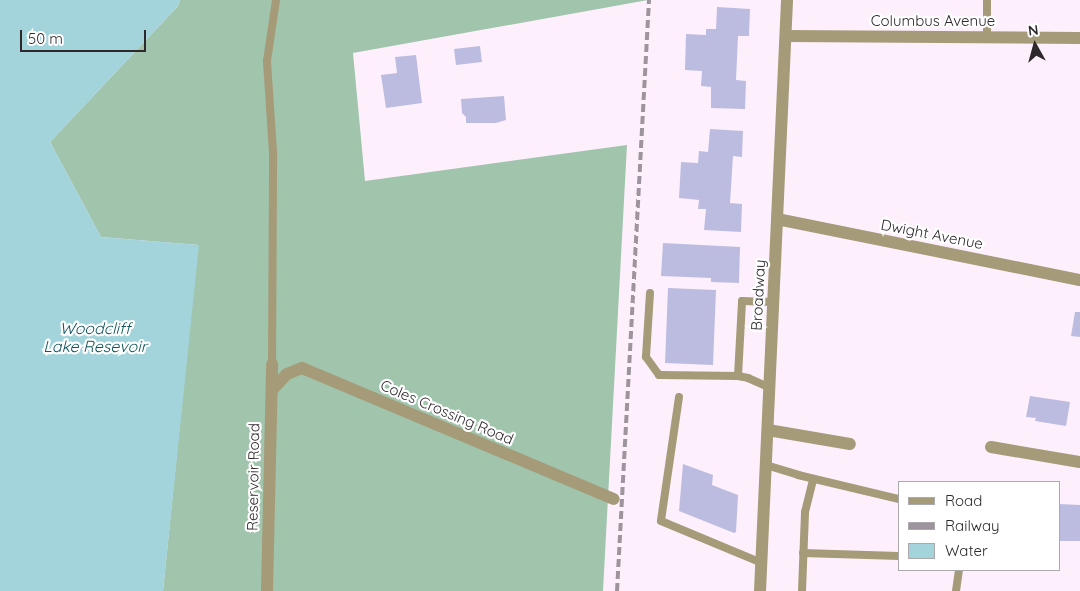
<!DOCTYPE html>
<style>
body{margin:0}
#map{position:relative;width:1080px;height:591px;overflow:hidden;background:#fdf0fc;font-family:Quicksand,sans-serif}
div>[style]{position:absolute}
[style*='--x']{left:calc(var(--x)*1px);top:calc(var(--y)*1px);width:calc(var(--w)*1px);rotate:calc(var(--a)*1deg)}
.forest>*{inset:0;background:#a0c4ac}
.water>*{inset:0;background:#a3d3db}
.building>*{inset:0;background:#bcbce1}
.service>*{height:8px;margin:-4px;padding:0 4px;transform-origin:4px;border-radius:4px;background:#a59b78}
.minor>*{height:12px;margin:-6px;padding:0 6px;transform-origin:6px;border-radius:6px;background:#a59b78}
.tertiary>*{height:12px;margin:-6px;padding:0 6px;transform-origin:6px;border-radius:6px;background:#a59b78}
.rail>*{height:4px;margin-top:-2px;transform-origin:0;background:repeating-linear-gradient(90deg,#9e949d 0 8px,transparent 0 12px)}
span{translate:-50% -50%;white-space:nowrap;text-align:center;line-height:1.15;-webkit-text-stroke:4.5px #fff;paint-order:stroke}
.street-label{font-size:15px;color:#2e282d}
.water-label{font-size:16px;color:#10545d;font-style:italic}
.legend{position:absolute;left:898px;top:481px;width:162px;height:90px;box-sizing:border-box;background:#fff;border:1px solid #aba9ab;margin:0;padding:6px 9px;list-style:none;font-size:15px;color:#2e282d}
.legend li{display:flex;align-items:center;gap:10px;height:25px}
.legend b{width:25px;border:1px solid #aba9ab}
.north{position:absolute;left:1010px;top:20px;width:50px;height:50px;-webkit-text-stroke:4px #fff;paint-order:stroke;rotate:353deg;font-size:14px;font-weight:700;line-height:20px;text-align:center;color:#2e282d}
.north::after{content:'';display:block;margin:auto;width:18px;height:22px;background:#2e282d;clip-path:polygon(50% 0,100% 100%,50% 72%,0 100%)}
.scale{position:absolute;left:20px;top:30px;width:126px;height:22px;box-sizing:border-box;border:2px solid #2e282d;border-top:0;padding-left:6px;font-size:15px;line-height:18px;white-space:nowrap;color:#2e282d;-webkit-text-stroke:4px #fff;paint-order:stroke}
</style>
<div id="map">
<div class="forest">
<i style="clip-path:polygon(180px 0,648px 0,353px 53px,365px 181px,627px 145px,603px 591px,163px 591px,198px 245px,101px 237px,50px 142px,178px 6px)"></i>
</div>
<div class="water">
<i style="clip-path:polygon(0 0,180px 0,178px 6px,50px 142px,101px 237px,199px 245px,163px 591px,0 591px)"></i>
</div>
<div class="building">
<i style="clip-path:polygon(717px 7px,750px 9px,749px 36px,738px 36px,736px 80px,746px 81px,745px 109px,711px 108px,711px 87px,701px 86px,702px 71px,685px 70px,686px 34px,706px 35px,706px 29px,716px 29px)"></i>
<i style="clip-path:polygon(480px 46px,482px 62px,456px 65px,454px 49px)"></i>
<i style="clip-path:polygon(416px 55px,422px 103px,386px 108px,381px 75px,397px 73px,395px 57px)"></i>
<i style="clip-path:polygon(504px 96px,506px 120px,496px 123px,466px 123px,466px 117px,462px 113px,461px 99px)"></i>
<i style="clip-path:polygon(710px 129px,743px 131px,742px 157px,733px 156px,730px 203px,742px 204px,741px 232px,704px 230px,706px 209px,698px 209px,699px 200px,679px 198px,681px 162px,698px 163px,699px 151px,708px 152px)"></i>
<i style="clip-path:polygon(663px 243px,740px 247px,739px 283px,711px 282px,711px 278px,661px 276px)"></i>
<i style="clip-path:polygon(668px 288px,716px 290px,713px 365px,665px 363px)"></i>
<i style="clip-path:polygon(1075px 312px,1080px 312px,1080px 337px,1071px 336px)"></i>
<i style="clip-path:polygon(1030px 396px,1070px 402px,1066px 426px,1035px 421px,1036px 418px,1026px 417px)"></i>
<i style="clip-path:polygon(683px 464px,713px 475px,712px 485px,738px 495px,736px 532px,734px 533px,679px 511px)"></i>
<i style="clip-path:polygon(1059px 504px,1080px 505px,1080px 541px,1059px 541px)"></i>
</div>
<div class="service">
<i style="--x:987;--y:37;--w:37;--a:-90"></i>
<i style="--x:650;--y:293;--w:64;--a:93.6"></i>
<i style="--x:646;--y:357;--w:22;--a:54"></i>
<i style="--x:659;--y:375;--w:79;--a:0.7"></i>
<i style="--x:738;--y:376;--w:10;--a:11"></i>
<i style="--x:748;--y:378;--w:24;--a:24"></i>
<i style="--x:272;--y:364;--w:212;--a:-89.7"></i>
<i style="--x:273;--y:152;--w:91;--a:-93.8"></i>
<i style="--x:267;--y:61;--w:62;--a:-81.6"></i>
<i style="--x:738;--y:376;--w:75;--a:-86.9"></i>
<i style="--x:742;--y:301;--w:31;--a:2"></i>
<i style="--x:679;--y:397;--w:125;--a:98.3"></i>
<i style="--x:661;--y:521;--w:109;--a:22.6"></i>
<i style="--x:766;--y:465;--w:34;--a:17"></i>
<i style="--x:798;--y:475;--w:104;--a:13.4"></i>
<i style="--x:803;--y:553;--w:96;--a:1.8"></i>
<i style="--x:802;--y:591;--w:79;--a:-87.8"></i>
<i style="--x:805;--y:512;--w:34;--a:-76"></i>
<i style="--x:956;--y:591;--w:21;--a:-82"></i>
</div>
<div class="minor">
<i style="--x:786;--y:36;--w:294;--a:0.4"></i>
<i style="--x:777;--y:219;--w:309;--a:11.4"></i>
<i style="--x:272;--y:390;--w:22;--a:-47"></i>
<i style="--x:287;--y:374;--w:16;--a:-22"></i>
<i style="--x:302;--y:368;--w:338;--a:22.8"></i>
<i style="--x:768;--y:430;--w:83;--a:9.7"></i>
<i style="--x:991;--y:447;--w:90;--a:9.6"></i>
<i style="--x:267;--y:591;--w:227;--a:-88.7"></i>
</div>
<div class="tertiary">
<i style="--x:760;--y:591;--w:592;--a:-87.38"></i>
</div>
<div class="rail">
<i style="--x:617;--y:591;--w:592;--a:-86.9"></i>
</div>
<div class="street-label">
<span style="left:933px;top:21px">Columbus Avenue</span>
<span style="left:932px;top:234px;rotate:11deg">Dwight Avenue</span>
<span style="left:758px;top:295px;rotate:-87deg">Broadway</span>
<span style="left:447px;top:412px;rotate:23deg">Coles Crossing Road</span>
<span style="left:253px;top:477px;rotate:-89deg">Reservoir Road</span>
</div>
<div class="water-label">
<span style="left:95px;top:337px">Woodcliff<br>Lake Resevoir</span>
</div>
<ul class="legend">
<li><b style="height:6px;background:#a59b78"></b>Road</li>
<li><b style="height:6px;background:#9e949d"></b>Railway</li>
<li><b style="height:14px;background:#a3d3db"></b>Water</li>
</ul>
<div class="north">N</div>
<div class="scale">50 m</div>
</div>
